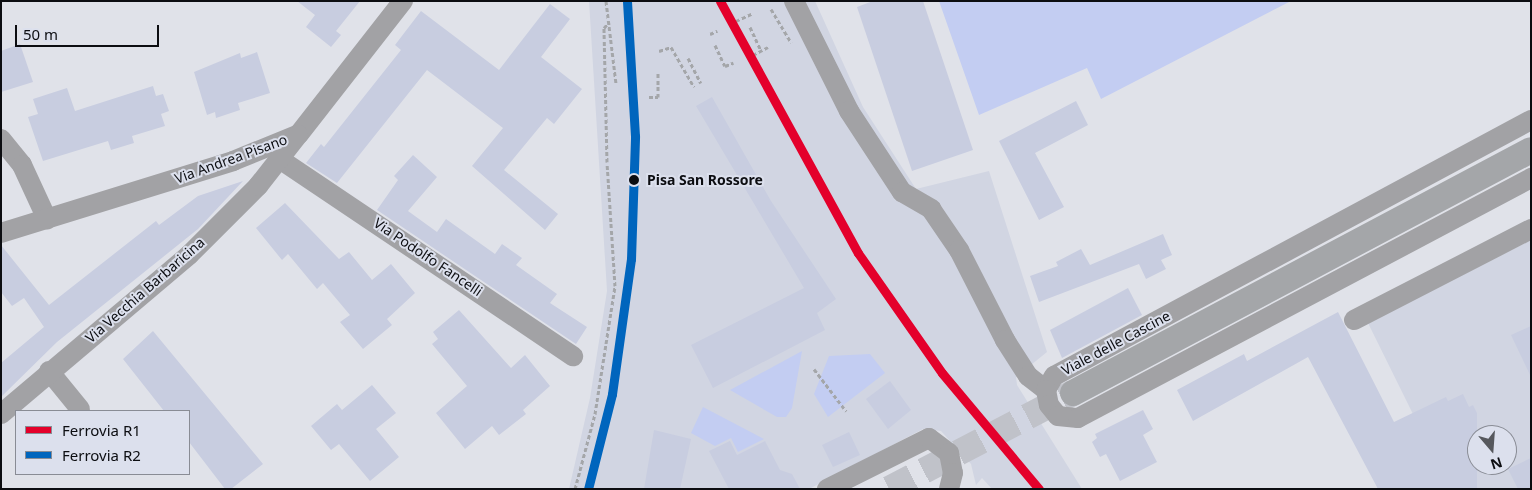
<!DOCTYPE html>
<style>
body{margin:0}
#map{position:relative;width:1532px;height:490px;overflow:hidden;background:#e0e2e9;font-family:"Noto Sans",sans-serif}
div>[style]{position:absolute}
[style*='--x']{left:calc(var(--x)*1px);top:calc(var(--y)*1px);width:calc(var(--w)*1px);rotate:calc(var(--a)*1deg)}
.built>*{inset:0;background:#d1d5e2}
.green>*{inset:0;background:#c3cdf2}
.building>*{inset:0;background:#c8cde0}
.major-tunnel>*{height:26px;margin-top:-13px;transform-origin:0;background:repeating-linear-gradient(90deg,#c0c2c9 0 26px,transparent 0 39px)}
.path>*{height:3px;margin-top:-1.5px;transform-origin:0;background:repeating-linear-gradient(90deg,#a4a6a9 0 4px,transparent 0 6.5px)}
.minor>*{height:20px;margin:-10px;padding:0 10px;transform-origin:10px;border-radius:10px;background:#a2a2a5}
.major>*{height:26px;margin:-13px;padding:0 13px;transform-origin:13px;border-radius:13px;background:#a4a6a9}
.rail-1>*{height:9px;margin:-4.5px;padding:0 4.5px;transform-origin:4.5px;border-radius:4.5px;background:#e4002b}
.rail-2>*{height:9px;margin:-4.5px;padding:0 4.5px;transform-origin:4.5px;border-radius:4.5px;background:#0065bd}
.dots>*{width:14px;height:14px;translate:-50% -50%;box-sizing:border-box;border:2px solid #dce0ed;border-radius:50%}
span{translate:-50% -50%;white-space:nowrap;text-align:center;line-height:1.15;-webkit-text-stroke:4px #dce0ed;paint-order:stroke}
.street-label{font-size:14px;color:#0c0d11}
.stop-label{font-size:14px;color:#0c0d11;font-weight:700}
.left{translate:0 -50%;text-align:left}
.frame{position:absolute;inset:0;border:2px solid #0c0d11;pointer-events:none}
.legend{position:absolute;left:15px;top:410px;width:175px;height:65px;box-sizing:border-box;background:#dce0ed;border:1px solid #898c95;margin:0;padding:6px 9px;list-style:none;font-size:15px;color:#0c0d11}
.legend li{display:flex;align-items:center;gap:10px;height:25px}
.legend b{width:25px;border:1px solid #898c95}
.north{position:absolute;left:1467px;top:425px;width:50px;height:50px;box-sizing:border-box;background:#dce0ed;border:1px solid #898c95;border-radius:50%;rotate:162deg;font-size:14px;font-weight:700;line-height:20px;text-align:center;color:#0c0d11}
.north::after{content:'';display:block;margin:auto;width:18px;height:22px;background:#56585d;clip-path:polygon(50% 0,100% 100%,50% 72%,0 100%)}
.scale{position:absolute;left:15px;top:25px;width:144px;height:22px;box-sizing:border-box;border:2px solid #0c0d11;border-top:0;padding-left:6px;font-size:15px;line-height:18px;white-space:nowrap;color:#0c0d11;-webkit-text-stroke:4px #dce0ed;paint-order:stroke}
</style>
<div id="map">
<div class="built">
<i style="clip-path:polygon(589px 1px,815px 1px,863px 107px,916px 189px,989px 171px,1047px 352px,1016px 377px,1017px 385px,1082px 489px,992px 489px,982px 478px,976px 485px,971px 464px,941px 431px,923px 429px,809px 489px,569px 489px,590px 398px,607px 291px)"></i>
<i style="clip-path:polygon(evenodd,1531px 240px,1531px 489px,1450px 489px,1368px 323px,1531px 240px,1477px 435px,1507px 435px,1507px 465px,1477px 465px,1477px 435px)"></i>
</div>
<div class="green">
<i style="clip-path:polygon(939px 1px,1291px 1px,1101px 99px,1087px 68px,979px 115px)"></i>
<i style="clip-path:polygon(802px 351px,792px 408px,786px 417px,777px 417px,730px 390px)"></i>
<i style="clip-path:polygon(870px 354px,885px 373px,828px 417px,814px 394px,829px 356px)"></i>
<i style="clip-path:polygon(703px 407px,764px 439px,738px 452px,731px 438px,715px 446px,691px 433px)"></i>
</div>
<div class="building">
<i style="clip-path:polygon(297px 1px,360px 1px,336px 31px,341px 35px,331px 47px,306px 27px,315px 15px)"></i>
<i style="clip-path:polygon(873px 1px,923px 1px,973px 150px,912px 171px,857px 7px)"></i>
<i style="clip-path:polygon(550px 4px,570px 19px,541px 57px,582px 89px,554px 124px,547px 118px,504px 170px,558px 214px,545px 230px,472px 166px,503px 128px,427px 70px,337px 183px,306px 163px,321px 144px,324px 147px,401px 50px,395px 45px,421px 11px,499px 70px)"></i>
<i style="clip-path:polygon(20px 44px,33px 82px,1px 92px,1px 51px)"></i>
<i style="clip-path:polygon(257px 52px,270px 93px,238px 103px,240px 110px,216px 118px,215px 112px,207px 115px,194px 72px,240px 53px,241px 58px)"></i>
<i style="clip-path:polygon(153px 86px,156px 96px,163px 94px,169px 111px,161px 114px,165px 126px,132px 136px,134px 143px,111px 150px,108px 141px,43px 161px,28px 117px,38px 114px,33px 99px,67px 88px,75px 111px)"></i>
<i style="clip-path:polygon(712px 97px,771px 201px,836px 299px,817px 313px,825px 330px,713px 388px,691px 345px,804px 288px,696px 106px)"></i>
<i style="clip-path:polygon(1076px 101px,1088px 125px,1035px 153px,1064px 207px,1039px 220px,999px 141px)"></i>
<i style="clip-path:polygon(413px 155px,437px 177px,408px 211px,437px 232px,446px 219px,495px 254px,502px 244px,522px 258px,516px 265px,557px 294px,550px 303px,587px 327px,576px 344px,377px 210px,398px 180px,394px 176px)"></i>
<i style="clip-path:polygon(243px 181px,198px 229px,57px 342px,1px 397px,1px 363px,44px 327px,24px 298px,12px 306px,1px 292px,1px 245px,49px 305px,156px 221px,159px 225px,198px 196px)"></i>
<i style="clip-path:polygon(285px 203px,339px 259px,349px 252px,372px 280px,391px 264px,415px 293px,387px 319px,392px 325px,363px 349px,340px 322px,350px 315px,323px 283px,317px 289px,288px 254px,282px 260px,256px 228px)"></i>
<i style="clip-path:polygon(1163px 234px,1172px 255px,1161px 260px,1166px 269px,1146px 279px,1139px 264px,1039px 302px,1030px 276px,1058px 266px,1056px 262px,1081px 249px,1090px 265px)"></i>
<i style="clip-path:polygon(1128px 288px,1142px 315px,1062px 358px,1050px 330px)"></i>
<i style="clip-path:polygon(459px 310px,511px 368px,525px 355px,550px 386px,523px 410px,526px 414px,499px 435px,492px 426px,465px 449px,436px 413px,467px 386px,432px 344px,438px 339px,433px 332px)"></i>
<i style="clip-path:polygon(1338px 312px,1394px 422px,1446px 397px,1448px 401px,1463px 394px,1469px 407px,1473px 405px,1477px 413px,1477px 489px,1378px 489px,1308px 357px,1193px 421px,1177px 390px,1244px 354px,1247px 361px)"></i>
<i style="clip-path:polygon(1531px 326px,1531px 377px,1511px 335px)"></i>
<i style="clip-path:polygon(153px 331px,263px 464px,231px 489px,225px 489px,189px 442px,189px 411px,164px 411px,123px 359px)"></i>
<i style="clip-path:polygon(890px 381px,911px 410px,888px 429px,866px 399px)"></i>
<i style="clip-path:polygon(372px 385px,396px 413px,376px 429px,399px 457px,370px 481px,339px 444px,331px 450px,311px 426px,337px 404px,342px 410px)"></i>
<i style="clip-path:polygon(1143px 410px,1153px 429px,1143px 435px,1157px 462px,1120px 481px,1106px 454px,1100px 457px,1092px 442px,1097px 438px,1095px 434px)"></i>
<i style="clip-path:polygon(654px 430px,691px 439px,680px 489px,644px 489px)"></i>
<i style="clip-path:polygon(849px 432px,860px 455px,833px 467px,822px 445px)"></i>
<i style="clip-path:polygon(730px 441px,737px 455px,765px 441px,780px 470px,792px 474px,800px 489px,729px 489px,709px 451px)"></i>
<i style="clip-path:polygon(1531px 458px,1531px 489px,1518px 489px,1508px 469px)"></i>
</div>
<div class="major-tunnel">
<i style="--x:889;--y:489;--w:208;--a:-27.6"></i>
</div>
<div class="path">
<i style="--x:606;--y:1;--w:84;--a:83.1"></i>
<i style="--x:771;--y:9;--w:39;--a:59"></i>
<i style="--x:736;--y:21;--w:17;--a:-25"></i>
<i style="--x:750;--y:27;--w:26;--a:65"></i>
<i style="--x:710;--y:34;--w:8;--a:-23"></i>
<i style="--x:715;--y:45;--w:23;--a:65"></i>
<i style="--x:725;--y:66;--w:9;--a:-21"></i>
<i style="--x:659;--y:51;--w:13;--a:-18"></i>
<i style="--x:671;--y:47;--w:46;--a:60.1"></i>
<i style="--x:753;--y:55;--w:17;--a:-28"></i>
<i style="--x:688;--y:58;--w:28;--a:63"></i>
<i style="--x:649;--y:97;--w:9;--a:0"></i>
<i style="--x:658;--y:97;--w:25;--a:-90"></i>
<i style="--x:814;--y:369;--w:53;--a:52.7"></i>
<i style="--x:575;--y:489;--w:78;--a:-75.1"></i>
<i style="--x:595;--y:414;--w:130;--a:-81.1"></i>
<i style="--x:615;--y:286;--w:124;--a:-93.7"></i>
<i style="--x:607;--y:162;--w:134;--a:-91.3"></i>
<i style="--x:604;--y:28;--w:8;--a:-50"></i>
</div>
<div class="minor">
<i style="--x:794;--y:1;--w:123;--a:63.4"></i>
<i style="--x:849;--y:111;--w:97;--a:56.8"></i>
<i style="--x:902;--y:192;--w:34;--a:30"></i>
<i style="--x:931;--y:209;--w:50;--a:55.7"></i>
<i style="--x:959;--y:250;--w:101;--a:62.9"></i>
<i style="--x:1005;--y:340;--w:43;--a:57.4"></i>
<i style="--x:1028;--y:376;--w:23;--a:38"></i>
<i style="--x:1531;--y:120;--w:541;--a:151.78"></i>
<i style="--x:1054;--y:376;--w:16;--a:120"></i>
<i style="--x:1046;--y:390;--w:15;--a:79"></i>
<i style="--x:1049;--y:405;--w:14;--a:51"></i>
<i style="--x:1058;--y:416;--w:20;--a:6"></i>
<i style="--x:1078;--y:418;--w:513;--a:-27.91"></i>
<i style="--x:1;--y:139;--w:33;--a:51"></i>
<i style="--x:22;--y:165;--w:60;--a:65.2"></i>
<i style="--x:281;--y:160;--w:352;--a:33.9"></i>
<i style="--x:1;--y:233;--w:243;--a:-17.2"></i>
<i style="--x:233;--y:161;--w:71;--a:-22.2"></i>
<i style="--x:299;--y:134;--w:169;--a:-52"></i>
<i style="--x:1354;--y:320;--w:199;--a:-27.2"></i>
<i style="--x:49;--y:371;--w:49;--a:50.8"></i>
<i style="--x:1;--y:414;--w:246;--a:-40.2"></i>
<i style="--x:189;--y:255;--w:98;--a:-45"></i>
<i style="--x:258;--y:186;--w:65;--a:-51.9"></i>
<i style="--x:827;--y:489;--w:114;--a:-26.6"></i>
<i style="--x:929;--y:438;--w:25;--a:37"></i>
<i style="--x:949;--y:453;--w:20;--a:79"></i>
<i style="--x:953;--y:473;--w:16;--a:104"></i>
</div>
<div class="major">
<i style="--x:1073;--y:393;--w:518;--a:-27.95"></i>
</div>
<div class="rail-1">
<i style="--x:720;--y:1;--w:287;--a:61.3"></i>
<i style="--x:858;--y:253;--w:146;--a:55"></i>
<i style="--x:942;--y:373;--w:151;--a:50.1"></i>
</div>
<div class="rail-2">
<i style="--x:588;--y:489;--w:98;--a:-75.8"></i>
<i style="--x:612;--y:394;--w:136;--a:-82"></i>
<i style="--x:631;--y:259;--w:123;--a:-88.1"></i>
<i style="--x:635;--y:136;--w:135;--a:-93.4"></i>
</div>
<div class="dots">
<i style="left:634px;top:180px;background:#0c0d11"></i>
</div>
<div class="street-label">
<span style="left:231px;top:159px;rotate:-20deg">Via Andrea Pisano</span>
<span style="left:428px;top:257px;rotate:34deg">Via Podolfo Fancelli</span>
<span style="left:145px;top:290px;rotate:-41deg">Via Vecchia Barbaricina</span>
<span style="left:1116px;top:343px;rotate:-28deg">Viale delle Cascine</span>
</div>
<div class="stop-label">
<span class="left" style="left:647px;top:180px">Pisa San Rossore</span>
</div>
<div class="frame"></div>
<ul class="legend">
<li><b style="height:6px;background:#e4002b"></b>Ferrovia R1</li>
<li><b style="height:6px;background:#0065bd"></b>Ferrovia R2</li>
</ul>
<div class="north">N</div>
<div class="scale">50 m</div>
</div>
